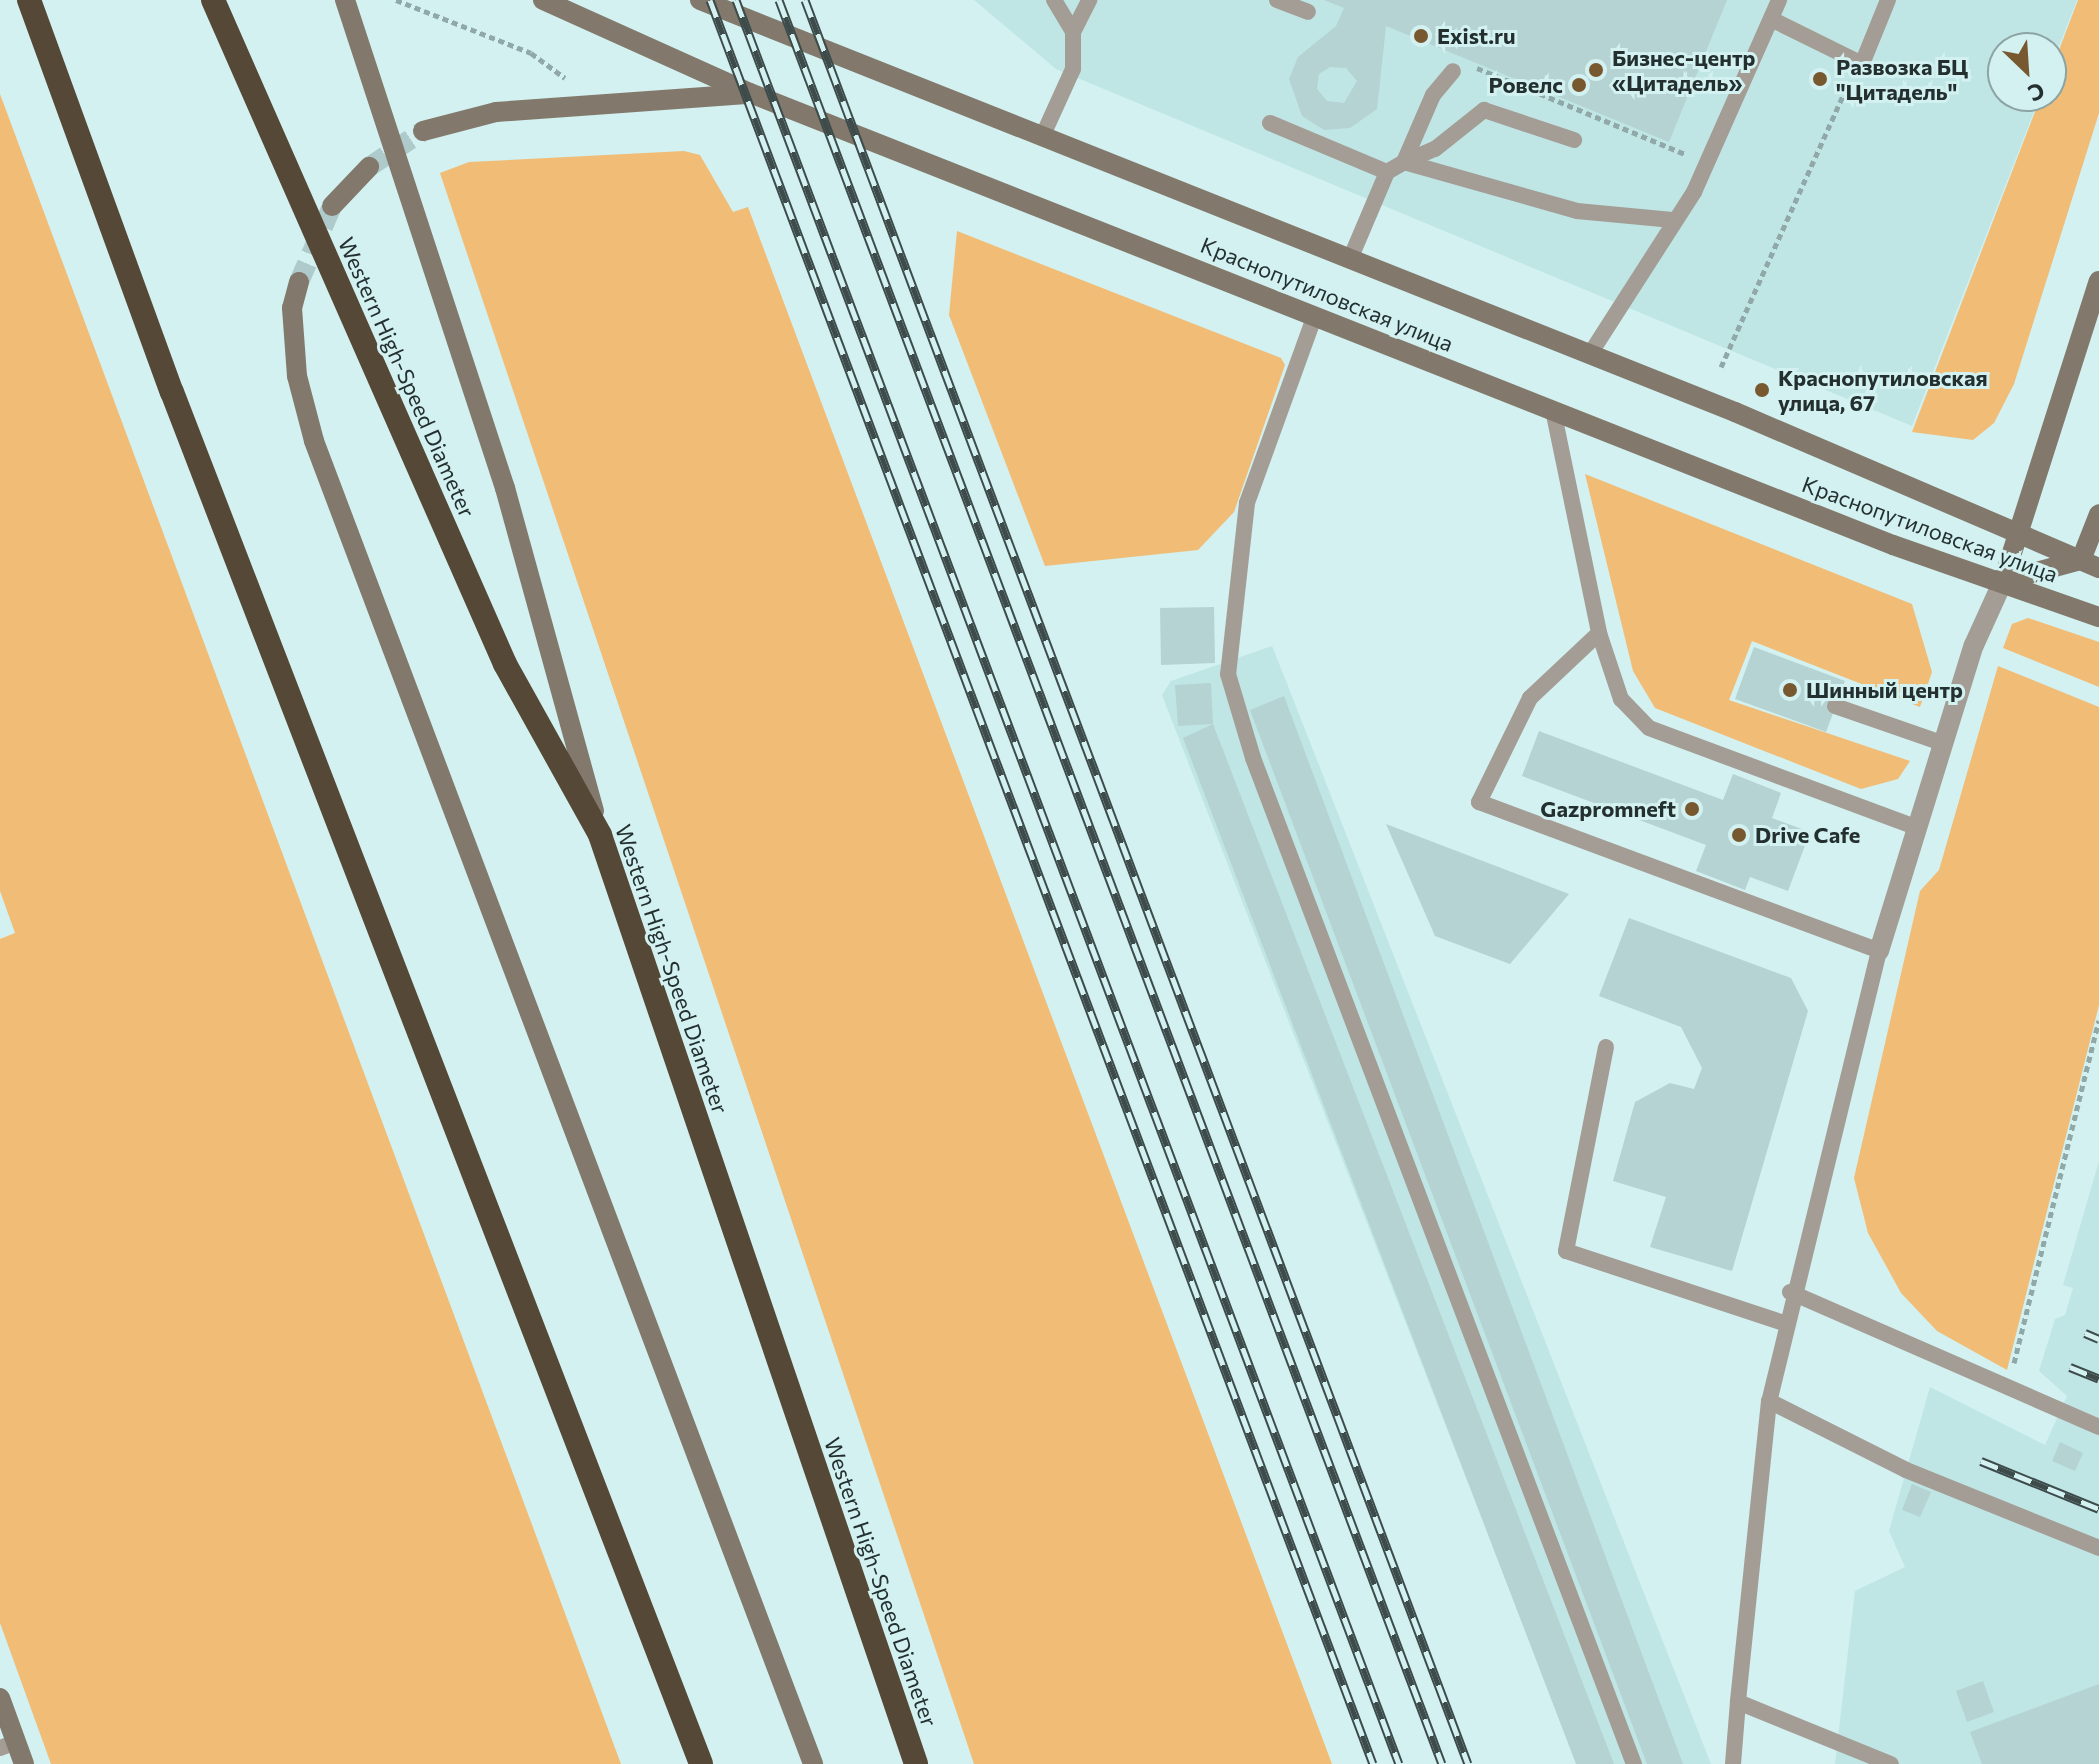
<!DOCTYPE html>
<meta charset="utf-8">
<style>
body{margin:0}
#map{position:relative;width:2099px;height:1764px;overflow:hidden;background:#d2f1f0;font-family:Commissioner,sans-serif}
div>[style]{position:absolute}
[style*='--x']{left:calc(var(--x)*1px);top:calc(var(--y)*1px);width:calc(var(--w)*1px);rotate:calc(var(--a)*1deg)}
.built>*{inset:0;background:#bfe6e5}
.green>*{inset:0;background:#f1bc76}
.building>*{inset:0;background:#b4d3d2}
.secondary-tunnel>*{height:20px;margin-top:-10px;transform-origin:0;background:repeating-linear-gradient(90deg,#afcaca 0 20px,transparent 0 30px)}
.path>*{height:5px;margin-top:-2.5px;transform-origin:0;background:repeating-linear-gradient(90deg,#91a8a8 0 6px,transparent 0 10px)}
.lane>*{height:16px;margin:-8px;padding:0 8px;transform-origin:8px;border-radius:8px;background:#a49d95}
.street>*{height:20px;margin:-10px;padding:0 10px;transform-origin:10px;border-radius:10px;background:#a49d95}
.secondary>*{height:20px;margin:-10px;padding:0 10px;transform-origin:10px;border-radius:10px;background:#82786c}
.highway>*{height:24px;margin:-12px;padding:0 12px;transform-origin:12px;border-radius:12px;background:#564837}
.rail>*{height:9px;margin-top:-4.5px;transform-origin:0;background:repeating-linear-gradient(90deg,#d2f1f0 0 18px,#3d4b4b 0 36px);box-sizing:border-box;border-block:2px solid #3d4b4b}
.secondary-bridge>*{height:20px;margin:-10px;padding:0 10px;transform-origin:10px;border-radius:10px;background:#82786c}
.highway-bridge>*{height:24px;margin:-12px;padding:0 12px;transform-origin:12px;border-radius:12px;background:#564837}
.dots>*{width:22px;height:22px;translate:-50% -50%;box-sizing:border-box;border:4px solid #d2f1f0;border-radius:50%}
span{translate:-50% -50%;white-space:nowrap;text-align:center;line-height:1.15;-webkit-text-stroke:6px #d2f1f0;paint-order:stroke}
.poi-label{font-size:22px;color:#243030;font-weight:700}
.left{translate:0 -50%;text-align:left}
.right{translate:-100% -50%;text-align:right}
.street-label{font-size:22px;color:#243030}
.north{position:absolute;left:1987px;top:32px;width:80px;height:80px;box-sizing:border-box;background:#d2f1f0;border:2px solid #8ca4a3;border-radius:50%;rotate:155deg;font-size:22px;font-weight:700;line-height:32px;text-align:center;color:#243030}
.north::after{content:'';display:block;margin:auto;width:28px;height:36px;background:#78582e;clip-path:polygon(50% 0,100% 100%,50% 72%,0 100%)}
</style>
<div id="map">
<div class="built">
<i style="clip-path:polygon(974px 0,2077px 0,2051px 67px,2051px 48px,2003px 48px,2003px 96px,2040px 96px,1912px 426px,1056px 69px)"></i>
<i style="clip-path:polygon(1272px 646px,1282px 671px,1711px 1764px,1577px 1764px,1162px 695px,1171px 681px)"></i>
<i style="clip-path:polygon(2099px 1161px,2099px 1764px,1835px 1764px,1855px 1591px,1905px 1567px,1889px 1531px,1930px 1387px,2045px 1445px,2067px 1396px,2039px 1371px,2055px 1319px,2065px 1315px,2073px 1288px,2063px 1285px)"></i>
</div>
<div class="green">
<i style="clip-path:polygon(2078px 0,2099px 0,2099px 113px,2014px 384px,1994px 423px,1973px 440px,1912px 432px,2041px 96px,2051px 96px,2051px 71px)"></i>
<i style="clip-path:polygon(0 94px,621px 1764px,51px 1764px,0 1623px,0 939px,15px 933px,0 891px)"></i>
<i style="clip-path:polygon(684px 151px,700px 155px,733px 212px,748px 207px,1332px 1764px,974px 1764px,440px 173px,469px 162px)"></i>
<i style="clip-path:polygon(957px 231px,1281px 358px,1285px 365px,1234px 512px,1198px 550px,1045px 566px,949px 315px)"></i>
<i style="clip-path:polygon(1585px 474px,1912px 604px,1932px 672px,1920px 707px,1752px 641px,1729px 700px,1910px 761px,1898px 779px,1861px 789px,1655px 708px,1633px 671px)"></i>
<i style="clip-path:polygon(2028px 618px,2099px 642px,2099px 687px,2003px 648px,2012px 624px)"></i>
<i style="clip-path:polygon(1998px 666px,2099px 707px,2099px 1005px,2007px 1370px,1937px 1331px,1901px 1293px,1868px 1233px,1854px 1178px,1920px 891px,1939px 870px)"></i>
</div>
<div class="building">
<i style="clip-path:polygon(evenodd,1324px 0,1727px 0,1669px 142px,1386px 26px,1377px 109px,1350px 128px,1324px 130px,1302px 116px,1289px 79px,1298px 57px,1336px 26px,1344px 8px,1324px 0,1330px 67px,1346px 68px,1357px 81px,1344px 103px,1327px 101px,1317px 89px,1319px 74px,1330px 67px)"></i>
<i style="clip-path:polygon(1214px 607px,1215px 663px,1161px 665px,1160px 608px)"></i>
<i style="clip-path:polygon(1754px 647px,1845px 681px,1826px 732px,1735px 699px)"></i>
<i style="clip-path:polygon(1211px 683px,1213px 724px,1614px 1764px,1576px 1764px,1183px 738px,1213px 724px,1178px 726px,1175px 685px)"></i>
<i style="clip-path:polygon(1284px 696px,1683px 1764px,1647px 1764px,1250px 710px)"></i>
<i style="clip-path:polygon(1539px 731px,1723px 800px,1733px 774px,1781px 793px,1772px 818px,1810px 832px,1788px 891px,1750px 877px,1745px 890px,1696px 871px,1706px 845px,1522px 776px)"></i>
<i style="clip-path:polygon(1386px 824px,1569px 894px,1510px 964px,1435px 936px)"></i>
<i style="clip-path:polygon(1629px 918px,1791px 978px,1808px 1011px,1732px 1271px,1650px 1247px,1666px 1197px,1613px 1181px,1635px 1102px,1670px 1083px,1694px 1089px,1702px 1068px,1681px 1027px,1599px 996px)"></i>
<i style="clip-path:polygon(2060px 1442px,2083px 1453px,2075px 1471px,2052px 1461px)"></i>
<i style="clip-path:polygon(1912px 1484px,1931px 1492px,1920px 1517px,1902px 1510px)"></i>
<i style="clip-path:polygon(1983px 1681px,1994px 1712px,1967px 1722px,1956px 1691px)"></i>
<i style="clip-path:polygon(2099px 1684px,2099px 1764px,1982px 1764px,1970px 1732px)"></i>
</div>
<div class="secondary-tunnel">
<i style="--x:369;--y:167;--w:65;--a:-33.7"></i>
<i style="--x:299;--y:282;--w:83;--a:-66.5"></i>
</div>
<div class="path">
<i style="--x:396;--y:0;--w:145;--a:21.4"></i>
<i style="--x:531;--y:53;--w:42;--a:36.3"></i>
<i style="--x:1477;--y:68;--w:38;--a:22"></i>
<i style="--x:1512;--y:82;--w:11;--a:131"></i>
<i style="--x:1512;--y:82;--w:187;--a:22.6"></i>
<i style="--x:1721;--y:367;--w:310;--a:-65.8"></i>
<i style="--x:2014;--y:1363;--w:353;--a:-76.1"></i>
</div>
<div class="lane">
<i style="--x:1054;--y:0;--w:37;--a:59"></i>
<i style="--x:1277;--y:0;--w:33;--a:21"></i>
<i style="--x:1771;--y:19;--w:102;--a:26.3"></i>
<i style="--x:1862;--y:64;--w:69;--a:-67.9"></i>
<i style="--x:1270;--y:123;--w:127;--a:22.7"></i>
<i style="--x:1043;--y:135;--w:72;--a:-65.6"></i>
<i style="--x:1073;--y:69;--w:37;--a:-90"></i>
<i style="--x:1073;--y:32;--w:36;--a:-63"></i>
<i style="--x:1404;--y:162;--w:180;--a:15.8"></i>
<i style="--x:1577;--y:211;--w:96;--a:5.4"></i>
<i style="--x:1404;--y:162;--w:34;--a:-23"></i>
<i style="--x:1435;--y:149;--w:63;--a:-38.5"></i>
<i style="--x:1484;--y:110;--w:95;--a:18.4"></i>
<i style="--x:1351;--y:257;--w:92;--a:-67"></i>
<i style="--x:1387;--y:172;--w:20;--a:-30"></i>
<i style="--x:1404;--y:162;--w:73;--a:-66.6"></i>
<i style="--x:1433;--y:95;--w:31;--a:-50"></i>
<i style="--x:1315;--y:315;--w:200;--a:109.9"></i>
<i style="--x:1247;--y:503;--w:172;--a:96.3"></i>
<i style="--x:1228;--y:674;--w:88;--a:73.4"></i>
<i style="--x:1253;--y:758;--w:1076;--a:69.26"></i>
<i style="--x:1590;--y:354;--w:193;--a:-57.3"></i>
<i style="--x:1694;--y:192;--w:210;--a:-66.1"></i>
<i style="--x:1553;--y:410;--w:228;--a:78.3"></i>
<i style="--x:1599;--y:633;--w:70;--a:71.6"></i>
<i style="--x:1621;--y:699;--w:40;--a:46"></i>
<i style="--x:1649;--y:728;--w:287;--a:20.4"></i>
<i style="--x:1599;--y:633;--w:95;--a:136.7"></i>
<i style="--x:1530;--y:698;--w:116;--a:116.1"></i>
<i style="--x:1479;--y:802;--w:427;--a:20.4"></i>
<i style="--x:1879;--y:951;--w:463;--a:103.7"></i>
<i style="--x:1769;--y:1401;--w:303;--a:95.9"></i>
<i style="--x:1738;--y:1702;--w:165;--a:22.1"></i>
<i style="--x:1835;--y:706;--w:116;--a:19.1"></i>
<i style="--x:1606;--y:1047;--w:208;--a:101.1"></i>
<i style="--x:1566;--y:1251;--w:230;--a:18.3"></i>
<i style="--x:1790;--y:1292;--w:337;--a:23.6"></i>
<i style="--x:1769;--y:1401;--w:153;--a:26.7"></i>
<i style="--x:1906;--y:1470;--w:208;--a:22"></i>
<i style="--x:0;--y:1748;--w:17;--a:-21"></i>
<i style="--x:1733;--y:1764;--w:62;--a:-85.4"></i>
</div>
<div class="street">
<i style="--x:1879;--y:951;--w:320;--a:-72.8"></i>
<i style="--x:1974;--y:645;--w:70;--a:-65.6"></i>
</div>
<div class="secondary">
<i style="--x:543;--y:0;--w:227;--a:24.2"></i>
<i style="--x:750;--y:93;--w:1229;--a:21.58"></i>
<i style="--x:1893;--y:545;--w:218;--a:19.3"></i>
<i style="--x:700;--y:0;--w:1114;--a:21.71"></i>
<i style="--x:1735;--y:412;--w:396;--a:23.2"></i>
<i style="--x:423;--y:131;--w:75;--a:-14.6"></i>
<i style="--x:496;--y:112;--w:251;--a:-4.1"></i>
<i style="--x:332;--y:206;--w:54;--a:-46.5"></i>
<i style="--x:299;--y:282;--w:27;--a:105"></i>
<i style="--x:292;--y:308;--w:68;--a:85.8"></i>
<i style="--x:297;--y:376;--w:67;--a:75.3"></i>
<i style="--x:314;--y:441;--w:1414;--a:69.33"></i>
<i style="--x:2081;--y:560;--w:49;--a:-68.6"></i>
<i style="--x:2003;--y:581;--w:315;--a:-72.3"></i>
<i style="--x:2003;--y:581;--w:81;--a:-15.1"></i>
<i style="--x:0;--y:1698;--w:70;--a:70"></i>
</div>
<div class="highway">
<i style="--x:29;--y:0;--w:417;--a:70"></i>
<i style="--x:172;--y:392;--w:1470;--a:68.91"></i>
<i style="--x:600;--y:835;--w:981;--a:71.21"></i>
</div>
<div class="rail">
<i style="--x:710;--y:0;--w:1884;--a:69.4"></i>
<i style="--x:736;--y:0;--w:1884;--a:69.4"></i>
<i style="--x:779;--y:0;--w:1884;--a:69.4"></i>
<i style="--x:805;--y:0;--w:1884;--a:69.4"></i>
<i style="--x:2085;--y:1333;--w:15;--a:23"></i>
<i style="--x:2070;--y:1367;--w:31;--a:22"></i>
<i style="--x:1981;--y:1461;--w:127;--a:22.1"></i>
</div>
<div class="secondary-bridge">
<i style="--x:345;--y:0;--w:514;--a:71.85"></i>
<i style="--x:505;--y:488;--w:335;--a:74.6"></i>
</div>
<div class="highway-bridge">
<i style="--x:213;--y:0;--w:725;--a:66.26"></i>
<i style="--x:505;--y:664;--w:196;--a:60.9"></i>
</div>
<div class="dots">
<i style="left:1421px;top:36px;background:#78582e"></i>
<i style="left:1596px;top:70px;background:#78582e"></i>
<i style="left:1820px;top:79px;background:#78582e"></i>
<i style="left:1579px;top:85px;background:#78582e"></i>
<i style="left:1762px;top:390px;background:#78582e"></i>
<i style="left:1790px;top:690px;background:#78582e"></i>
<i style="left:1692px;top:809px;background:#78582e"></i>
<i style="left:1739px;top:835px;background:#78582e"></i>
</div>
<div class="poi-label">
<span class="left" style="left:1437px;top:36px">Exist.ru</span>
<span class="left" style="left:1612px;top:70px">Бизнес-центр<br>«Цитадель»</span>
<span class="left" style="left:1836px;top:79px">Развозка БЦ<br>"Цитадель"</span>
<span class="right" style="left:1563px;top:85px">Ровелс</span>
<span class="left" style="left:1778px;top:390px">Краснопутиловская<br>улица, 67</span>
<span class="left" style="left:1806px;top:690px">Шинный центр</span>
<span class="right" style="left:1676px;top:809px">Gazpromneft</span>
<span class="left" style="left:1755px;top:835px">Drive Cafe</span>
</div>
<div class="street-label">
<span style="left:1327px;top:294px;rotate:22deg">Краснопутиловская улица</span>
<span style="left:407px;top:377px;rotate:66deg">Western High-Speed Diameter</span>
<span style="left:1930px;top:529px;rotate:20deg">Краснопутиловская улица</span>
<span style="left:672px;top:969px;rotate:71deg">Western High-Speed Diameter</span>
<span style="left:881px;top:1582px;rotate:71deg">Western High-Speed Diameter</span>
</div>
<div class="north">С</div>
</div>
